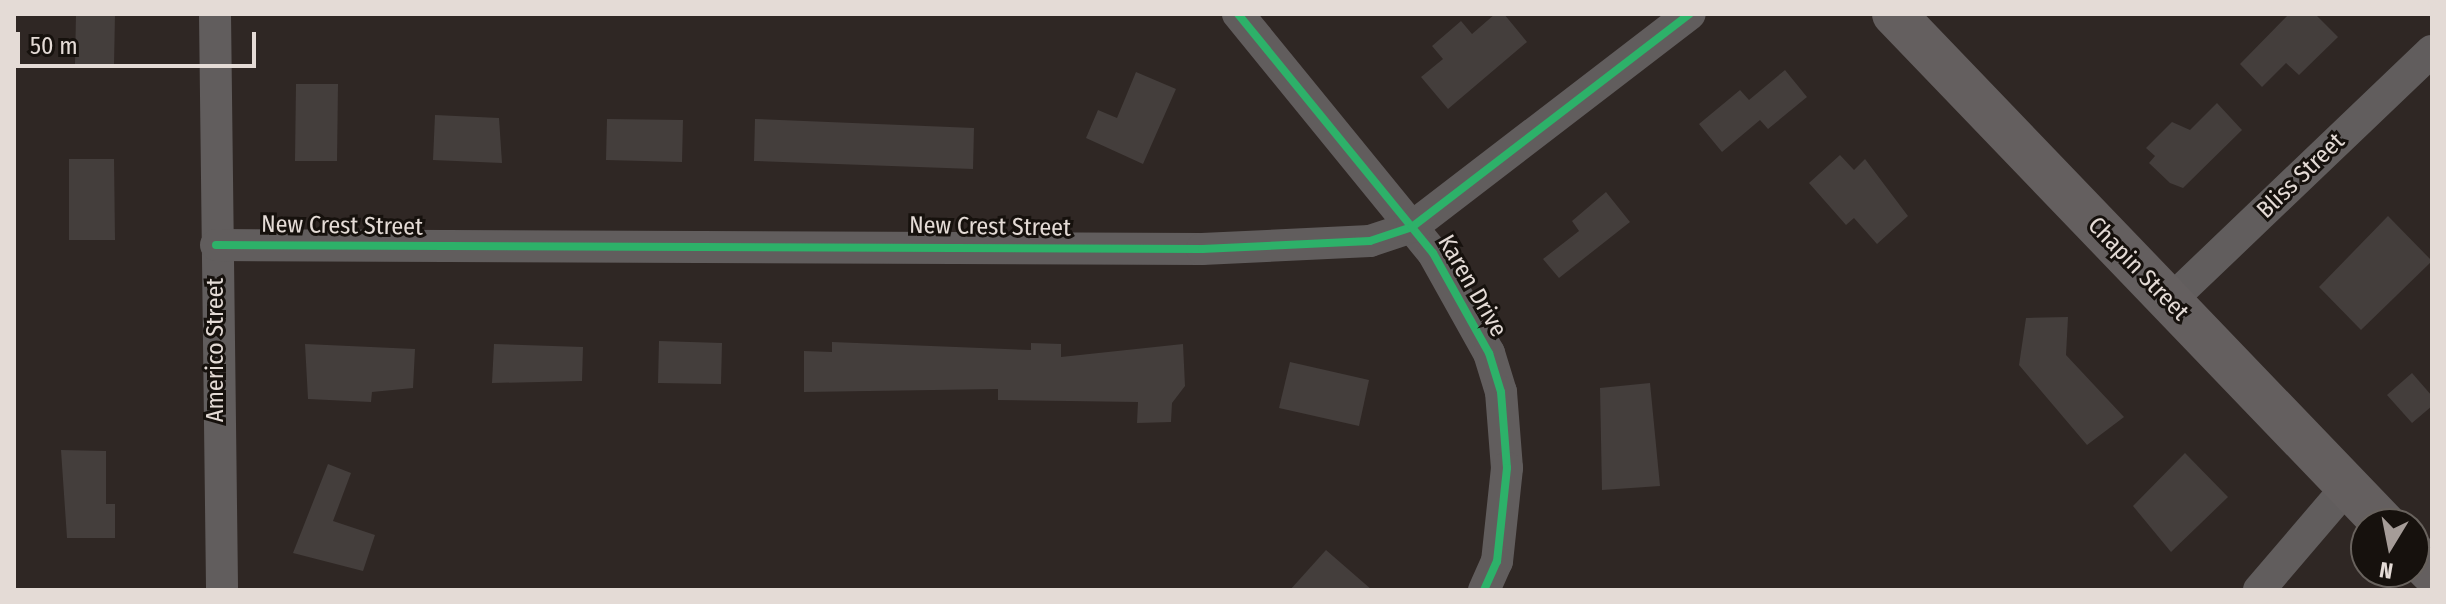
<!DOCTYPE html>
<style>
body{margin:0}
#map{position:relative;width:2446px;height:604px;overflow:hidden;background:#2f2724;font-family:"Fira Sans Condensed",sans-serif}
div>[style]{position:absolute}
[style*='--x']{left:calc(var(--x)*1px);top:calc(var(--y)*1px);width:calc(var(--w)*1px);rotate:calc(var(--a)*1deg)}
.building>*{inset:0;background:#443e3c}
.minor>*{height:32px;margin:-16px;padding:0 16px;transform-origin:16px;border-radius:16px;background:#615d5d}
.secondary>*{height:44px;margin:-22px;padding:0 22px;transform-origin:22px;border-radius:22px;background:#645f5f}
.cycleway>*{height:8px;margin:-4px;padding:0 4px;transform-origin:4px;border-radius:4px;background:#2db169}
span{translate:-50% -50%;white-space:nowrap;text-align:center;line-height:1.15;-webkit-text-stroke:6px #16110d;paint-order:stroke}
.street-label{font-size:24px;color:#e4dbd6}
.frame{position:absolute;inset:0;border:16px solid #e4dbd6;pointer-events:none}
.north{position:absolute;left:2350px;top:508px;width:80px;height:80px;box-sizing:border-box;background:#16110d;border:2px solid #68625d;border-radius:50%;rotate:190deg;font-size:22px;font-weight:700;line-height:32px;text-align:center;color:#e4dbd6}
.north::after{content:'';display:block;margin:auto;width:28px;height:36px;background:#a59c98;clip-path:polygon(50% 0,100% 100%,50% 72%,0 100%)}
.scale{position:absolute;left:16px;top:32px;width:240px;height:36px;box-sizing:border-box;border:4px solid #e4dbd6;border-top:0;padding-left:10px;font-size:24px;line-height:28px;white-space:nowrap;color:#e4dbd6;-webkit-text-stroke:6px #16110d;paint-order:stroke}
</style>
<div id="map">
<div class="building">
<i style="clip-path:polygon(76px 14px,115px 14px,114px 65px,75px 64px)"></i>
<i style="clip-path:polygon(1495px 14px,1504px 14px,1527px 42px,1448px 109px,1421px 77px,1443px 59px,1432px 46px,1461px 21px,1472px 34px)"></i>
<i style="clip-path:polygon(2289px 14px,2315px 14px,2338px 37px,2299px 75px,2286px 63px,2262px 87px,2240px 64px)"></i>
<i style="clip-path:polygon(1785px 70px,1807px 97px,1768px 129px,1760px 120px,1722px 152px,1699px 124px,1740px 90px,1749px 100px)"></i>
<i style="clip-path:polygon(1136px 72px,1176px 89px,1143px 164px,1086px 138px,1098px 110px,1117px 118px)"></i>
<i style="clip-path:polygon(296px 84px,338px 84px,337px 161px,295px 161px)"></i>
<i style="clip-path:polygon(2217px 103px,2242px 130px,2183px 188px,2170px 183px,2149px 163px,2155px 156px,2146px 148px,2172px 122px,2190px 130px)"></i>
<i style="clip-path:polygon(435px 115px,499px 118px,502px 163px,433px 160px)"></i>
<i style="clip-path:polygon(607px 119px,683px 120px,682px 162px,606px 160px)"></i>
<i style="clip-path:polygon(755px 119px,974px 128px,973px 169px,754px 161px)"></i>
<i style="clip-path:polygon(1840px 155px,1854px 170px,1865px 159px,1908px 216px,1877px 244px,1854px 218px,1846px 225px,1809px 183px)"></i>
<i style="clip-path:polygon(69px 159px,114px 159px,115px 240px,69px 240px)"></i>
<i style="clip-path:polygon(1606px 192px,1630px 222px,1559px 278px,1543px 259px,1579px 231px,1572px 221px)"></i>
<i style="clip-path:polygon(2388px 216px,2432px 261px,2361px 330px,2319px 287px)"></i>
<i style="clip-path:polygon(2068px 317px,2066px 355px,2124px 417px,2087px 445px,2019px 365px,2026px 318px)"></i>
<i style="clip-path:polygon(659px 341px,722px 343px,721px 384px,658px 383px)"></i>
<i style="clip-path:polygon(832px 342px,1031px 350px,1031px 343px,1061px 344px,1061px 357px,1183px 344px,1185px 386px,1172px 403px,1171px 422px,1137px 423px,1138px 402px,998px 400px,998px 389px,804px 392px,804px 351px,832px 352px)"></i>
<i style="clip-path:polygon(305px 344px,415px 349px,413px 388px,372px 392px,371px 402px,308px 399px)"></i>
<i style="clip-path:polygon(494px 344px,583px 347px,582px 381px,492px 383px)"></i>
<i style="clip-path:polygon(1290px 362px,1369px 380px,1359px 426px,1279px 408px)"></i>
<i style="clip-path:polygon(2412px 373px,2432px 396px,2432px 406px,2412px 423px,2387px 395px)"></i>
<i style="clip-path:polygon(1650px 383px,1660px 486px,1602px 490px,1600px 388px)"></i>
<i style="clip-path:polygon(61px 450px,106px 451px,106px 504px,115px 504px,115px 538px,67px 538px)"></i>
<i style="clip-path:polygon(2185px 453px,2228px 497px,2171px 552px,2133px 506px)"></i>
<i style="clip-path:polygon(328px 464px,351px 473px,333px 521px,375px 535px,363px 571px,293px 553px)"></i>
<i style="clip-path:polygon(1326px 550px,1372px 590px,1290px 590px)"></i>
</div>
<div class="minor">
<i style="--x:215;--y:14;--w:576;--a:89.3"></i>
<i style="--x:1238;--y:14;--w:308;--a:50.8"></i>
<i style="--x:1433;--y:253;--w:115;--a:60.8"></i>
<i style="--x:1489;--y:353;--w:41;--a:72.9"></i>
<i style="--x:1501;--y:392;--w:76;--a:85.5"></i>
<i style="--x:1507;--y:468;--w:94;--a:96.1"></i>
<i style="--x:1497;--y:561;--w:32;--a:114"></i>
<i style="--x:216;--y:245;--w:986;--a:0.23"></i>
<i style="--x:1202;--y:249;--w:168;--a:-2.7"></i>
<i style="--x:1370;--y:241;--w:44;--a:-18.4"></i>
<i style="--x:1412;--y:227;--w:350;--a:-37.5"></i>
<i style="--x:2170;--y:301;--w:362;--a:-43.7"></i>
<i style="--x:2259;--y:590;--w:135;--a:-49.5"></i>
</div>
<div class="secondary">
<i style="--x:1894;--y:14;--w:707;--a:46.15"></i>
<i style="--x:2414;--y:554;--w:25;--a:45"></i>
</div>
<div class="cycleway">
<i style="--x:1238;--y:14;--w:308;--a:50.8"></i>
<i style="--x:1433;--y:253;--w:115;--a:60.8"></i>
<i style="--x:1489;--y:353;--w:41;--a:72.9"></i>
<i style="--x:1501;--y:392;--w:76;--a:85.5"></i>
<i style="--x:1507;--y:468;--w:94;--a:96.1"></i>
<i style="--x:1497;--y:561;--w:32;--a:114"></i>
<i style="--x:216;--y:245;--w:986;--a:0.23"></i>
<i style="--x:1202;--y:249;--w:168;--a:-2.7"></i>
<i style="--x:1370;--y:241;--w:44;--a:-18.4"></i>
<i style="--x:1412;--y:227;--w:350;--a:-37.5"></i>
</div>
<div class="street-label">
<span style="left:2301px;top:176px;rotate:-44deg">Bliss Street</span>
<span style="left:342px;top:226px;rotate:1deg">New Crest Street</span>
<span style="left:990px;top:227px;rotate:1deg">New Crest Street</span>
<span style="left:2138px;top:269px;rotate:46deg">Chapin Street</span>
<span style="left:1472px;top:286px;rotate:60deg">Karen Drive</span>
<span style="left:216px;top:350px;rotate:-90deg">Americo Street</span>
</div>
<div class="frame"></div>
<div class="north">N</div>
<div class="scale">50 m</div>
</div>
